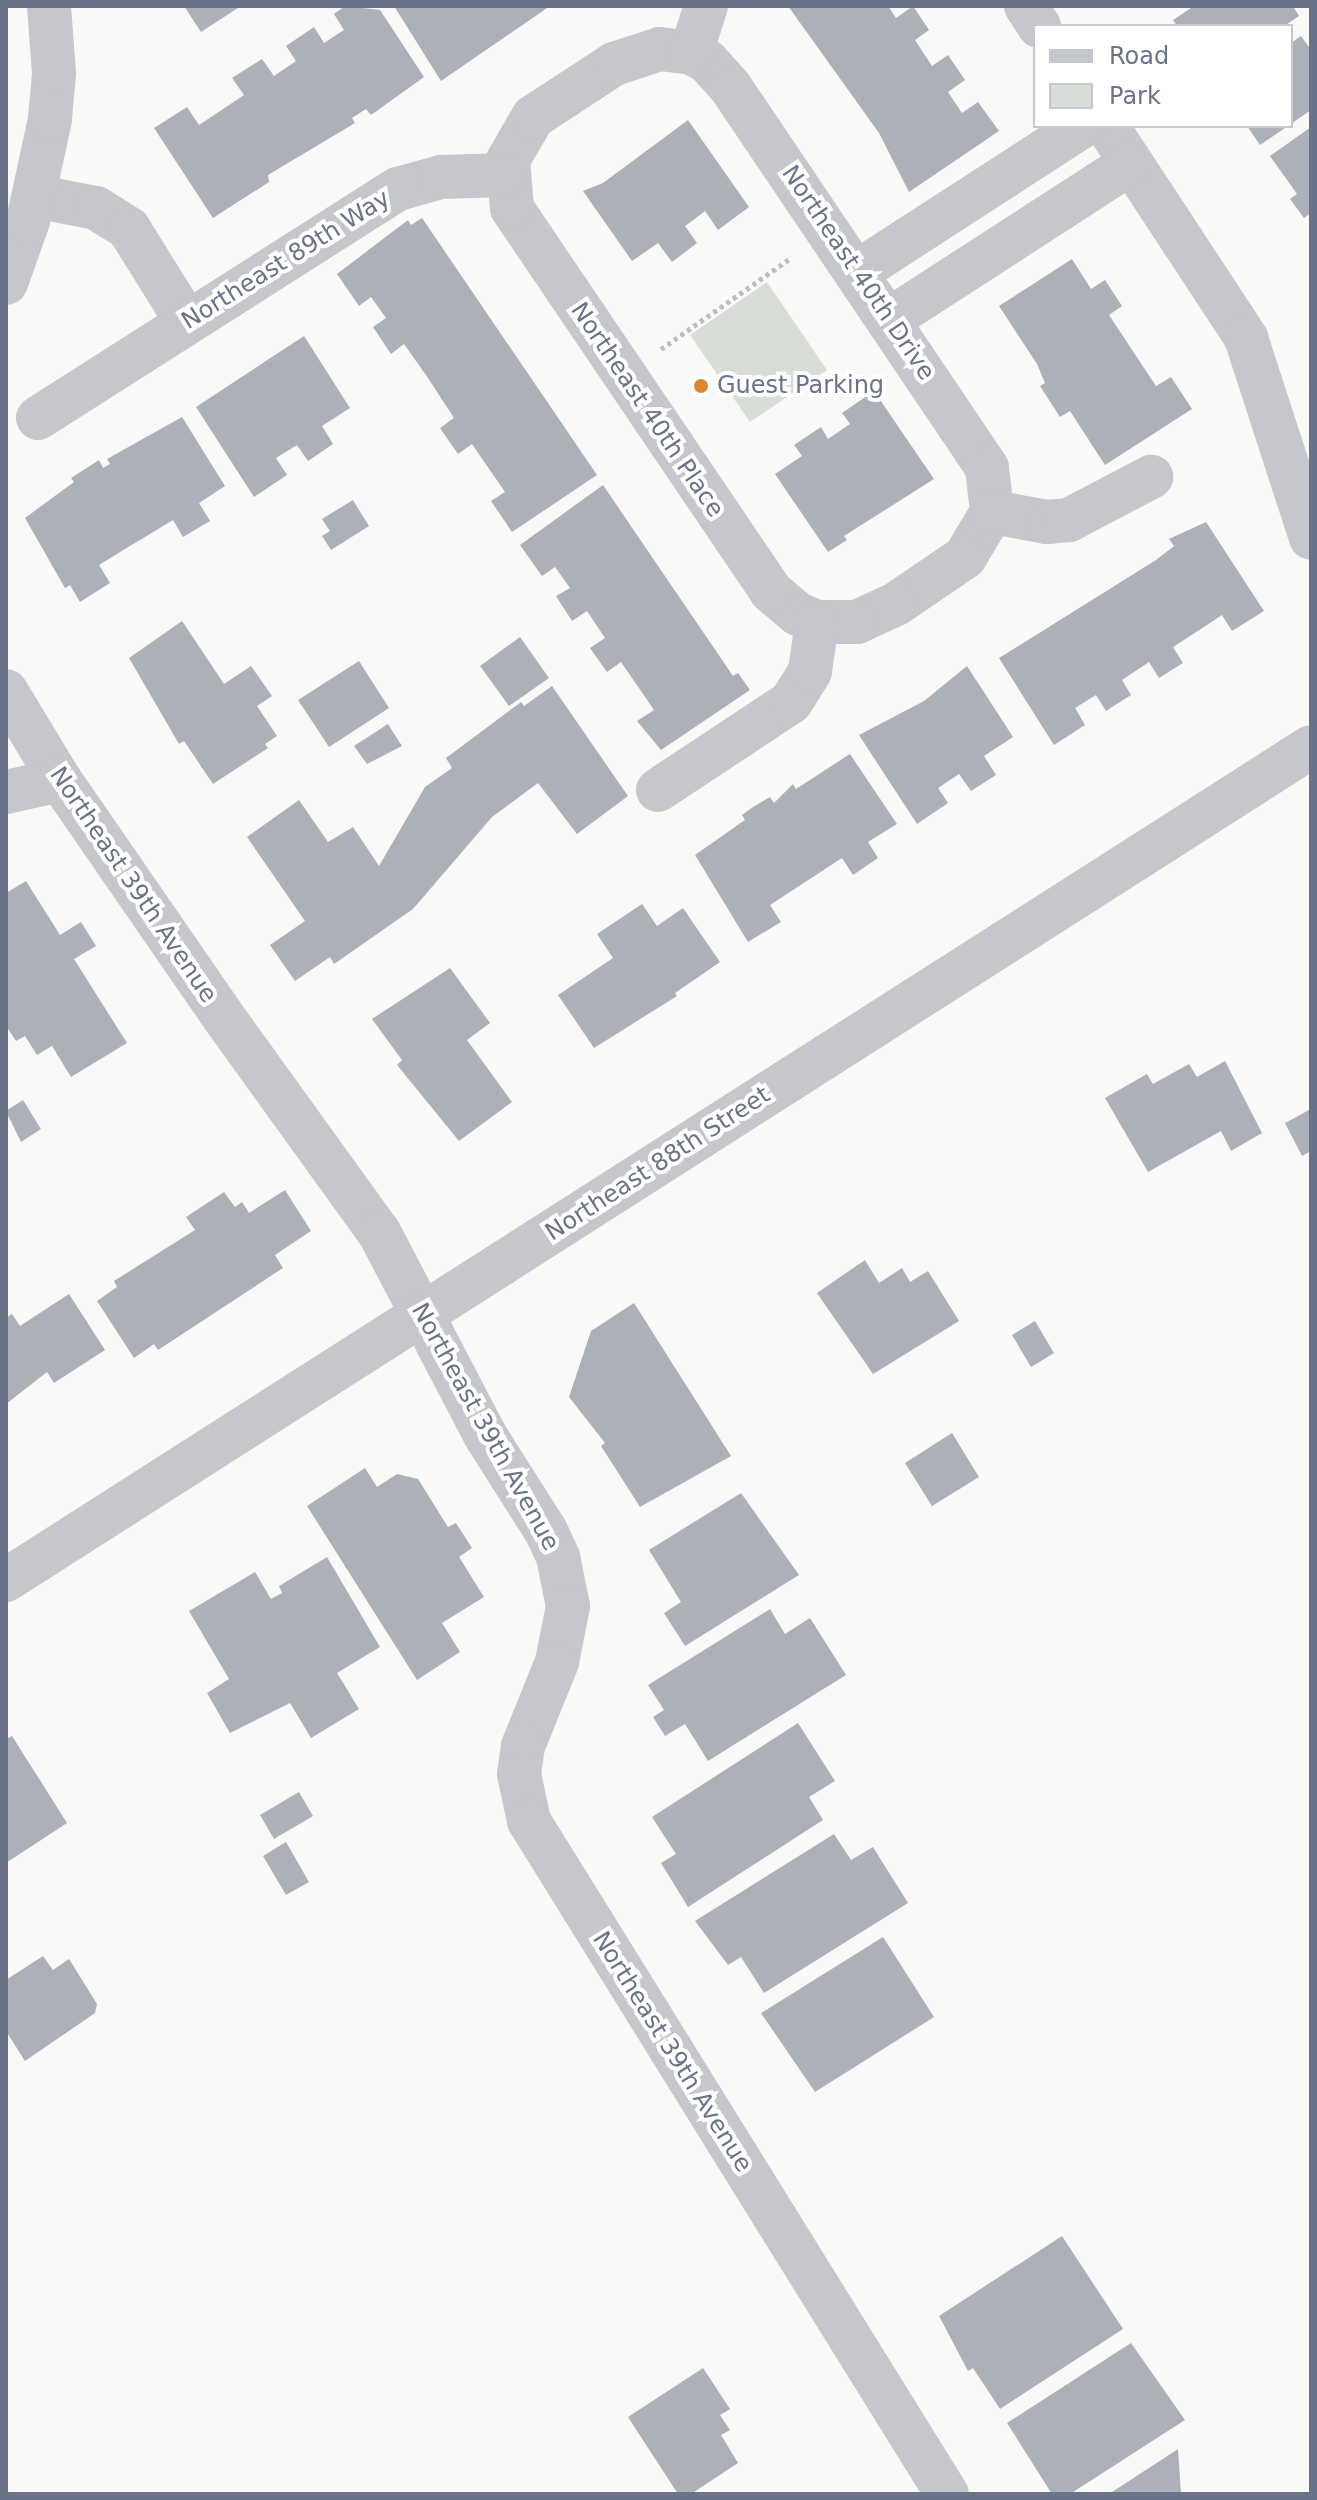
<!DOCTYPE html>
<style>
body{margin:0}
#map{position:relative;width:1317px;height:2500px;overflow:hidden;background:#f9f9f7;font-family:"DejaVu Sans",sans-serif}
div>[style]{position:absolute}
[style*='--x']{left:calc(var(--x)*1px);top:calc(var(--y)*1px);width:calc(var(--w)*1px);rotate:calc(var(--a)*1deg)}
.green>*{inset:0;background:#d8ded7}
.building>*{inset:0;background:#acb0b9}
.path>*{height:5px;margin-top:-2.5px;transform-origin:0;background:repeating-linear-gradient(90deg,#bdbec2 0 4px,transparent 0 8px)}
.minor>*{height:44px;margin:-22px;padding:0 22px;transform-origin:22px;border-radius:22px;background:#c5c7cc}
.dots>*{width:22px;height:22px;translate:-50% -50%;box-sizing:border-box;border:4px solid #fff;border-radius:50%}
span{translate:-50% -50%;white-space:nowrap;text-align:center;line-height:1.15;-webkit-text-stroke:8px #fff;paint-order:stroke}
.street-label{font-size:24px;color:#6a7387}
.poi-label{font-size:24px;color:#6a7387}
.left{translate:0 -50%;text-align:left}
.frame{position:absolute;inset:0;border:8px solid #6a7387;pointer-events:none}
.legend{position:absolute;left:1033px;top:24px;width:260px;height:104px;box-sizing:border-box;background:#fff;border:2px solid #c3c7cf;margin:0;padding:10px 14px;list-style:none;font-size:24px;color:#6a7387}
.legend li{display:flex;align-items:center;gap:16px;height:40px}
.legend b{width:40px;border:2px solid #c3c7cf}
</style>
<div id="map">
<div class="green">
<i style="clip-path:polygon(767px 282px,827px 370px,750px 422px,690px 335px)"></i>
</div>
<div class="building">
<i style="clip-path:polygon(184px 6px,241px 6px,201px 32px)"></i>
<i style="clip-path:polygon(345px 6px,380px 10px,424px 77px,371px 115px,366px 109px,352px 118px,355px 123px,268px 175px,269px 182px,213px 218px,154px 128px,187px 107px,199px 125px,244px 95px,232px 78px,262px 59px,274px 76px,296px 61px,286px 46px,314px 27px,324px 43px,344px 30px,334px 14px)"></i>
<i style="clip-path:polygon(394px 6px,550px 6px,441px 81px)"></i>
<i style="clip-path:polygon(788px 6px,888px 6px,896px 18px,913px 6px,929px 30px,915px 40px,932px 66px,948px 55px,965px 80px,948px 92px,962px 113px,978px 102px,999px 131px,909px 192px,879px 133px)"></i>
<i style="clip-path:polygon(1194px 6px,1293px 6px,1299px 16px,1284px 26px,1177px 26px,1173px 20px)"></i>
<i style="clip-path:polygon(1301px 36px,1311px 50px,1311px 110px,1291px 124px,1291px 43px)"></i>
<i style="clip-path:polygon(688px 120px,749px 207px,718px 230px,705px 211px,692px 221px,685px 226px,697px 243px,672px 262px,658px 243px,632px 261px,583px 191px,603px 183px)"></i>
<i style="clip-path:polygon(1247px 126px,1288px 126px,1260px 145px)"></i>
<i style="clip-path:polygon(1311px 127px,1311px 213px,1304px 218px,1290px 199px,1297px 194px,1270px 156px)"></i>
<i style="clip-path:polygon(422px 218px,597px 475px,512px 532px,491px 501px,505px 492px,472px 444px,458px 454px,440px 428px,454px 418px,428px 378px,404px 344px,391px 354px,373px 327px,386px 318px,371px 297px,359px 306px,337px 274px,408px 220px,411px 225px)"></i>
<i style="clip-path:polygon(1072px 259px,1091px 289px,1105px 280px,1122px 306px,1109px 315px,1156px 386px,1171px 377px,1192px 409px,1105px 465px,1070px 411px,1060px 417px,1040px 386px,1045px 383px,1037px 364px,999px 306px)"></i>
<i style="clip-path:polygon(304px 336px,350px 408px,322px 426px,333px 444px,308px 461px,297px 445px,276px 458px,287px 475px,254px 497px,196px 407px)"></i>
<i style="clip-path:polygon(874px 391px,934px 479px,844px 536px,847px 540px,828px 552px,775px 474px,802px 456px,794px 445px,821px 427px,828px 439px,850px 424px,842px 413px)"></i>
<i style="clip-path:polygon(182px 417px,225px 486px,199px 503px,210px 521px,183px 537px,173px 520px,130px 546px,99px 565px,110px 583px,80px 602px,70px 585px,65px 588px,25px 518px,74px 482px,71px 478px,99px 460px,103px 468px,110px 464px,107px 459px)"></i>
<i style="clip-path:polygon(603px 485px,733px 676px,738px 673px,750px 690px,661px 750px,637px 721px,654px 710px,621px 662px,607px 672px,590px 648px,605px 638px,587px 611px,572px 621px,556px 596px,570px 588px,555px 567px,542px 576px,520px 545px)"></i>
<i style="clip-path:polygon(353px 500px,369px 526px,331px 550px,322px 536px,330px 531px,322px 519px)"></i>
<i style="clip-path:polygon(1206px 522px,1264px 611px,1232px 631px,1222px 615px,1207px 625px,1173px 647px,1183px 663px,1159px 678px,1149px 662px,1122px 680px,1131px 695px,1106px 711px,1096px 695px,1075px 708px,1085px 725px,1054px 745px,999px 658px,1156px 560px,1174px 546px,1169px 539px)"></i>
<i style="clip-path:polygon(182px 621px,224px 684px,251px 666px,272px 696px,257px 706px,277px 736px,265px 744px,268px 748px,213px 784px,184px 741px,179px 744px,129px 658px)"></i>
<i style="clip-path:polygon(520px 637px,549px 678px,509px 706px,480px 666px)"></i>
<i style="clip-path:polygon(359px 661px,389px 708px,329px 747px,298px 700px)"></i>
<i style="clip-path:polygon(967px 666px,1013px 737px,984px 756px,996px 775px,971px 791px,959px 774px,938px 788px,948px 803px,917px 824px,859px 735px,924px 701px)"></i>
<i style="clip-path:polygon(552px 686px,628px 796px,577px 834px,538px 783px,492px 817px,413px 909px,334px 964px,330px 957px,295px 981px,270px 945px,305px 921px,247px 837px,299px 800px,328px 842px,353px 827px,379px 866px,425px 787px,452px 768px,446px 758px,521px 702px,524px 706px)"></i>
<i style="clip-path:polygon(388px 724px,402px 746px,367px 764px,354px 746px)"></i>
<i style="clip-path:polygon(850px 754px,897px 824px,868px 842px,878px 858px,853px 875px,842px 858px,770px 905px,781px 922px,748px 942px,695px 855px,745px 820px,742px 815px,750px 809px,770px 797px,774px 803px,793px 784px,796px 789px)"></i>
<i style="clip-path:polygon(26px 881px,60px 935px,81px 922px,96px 946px,74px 959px,127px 1043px,71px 1077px,52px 1046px,37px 1055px,25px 1036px,16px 1041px,6px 1026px,6px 893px)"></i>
<i style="clip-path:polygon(642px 904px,657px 926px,683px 908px,720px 962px,675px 993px,677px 996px,594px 1048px,558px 995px,613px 958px,597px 934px)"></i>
<i style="clip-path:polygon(450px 968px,490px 1023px,467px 1040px,512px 1102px,459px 1141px,397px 1065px,402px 1060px,372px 1019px)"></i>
<i style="clip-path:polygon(1225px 1061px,1262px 1133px,1231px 1151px,1221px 1131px,1148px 1172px,1105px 1098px,1147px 1074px,1153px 1084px,1189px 1064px,1197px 1077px)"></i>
<i style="clip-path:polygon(23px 1100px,41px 1129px,21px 1142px,6px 1111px)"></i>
<i style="clip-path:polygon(1309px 1110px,1311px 1151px,1302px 1156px,1285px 1123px)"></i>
<i style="clip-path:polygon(285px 1190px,311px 1231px,275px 1255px,283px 1268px,158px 1350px,154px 1344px,134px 1358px,97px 1301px,117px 1287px,114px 1281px,195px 1230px,186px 1217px,224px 1192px,235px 1207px,242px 1202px,249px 1213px)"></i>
<i style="clip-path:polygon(865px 1260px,879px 1283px,902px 1268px,910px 1282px,928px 1271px,959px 1321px,873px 1374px,817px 1293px)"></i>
<i style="clip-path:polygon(69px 1294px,105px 1350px,54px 1383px,47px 1372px,6px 1404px,6px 1318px,12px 1314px,20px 1326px)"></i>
<i style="clip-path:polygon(634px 1303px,731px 1456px,640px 1507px,601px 1446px,605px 1443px,569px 1397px,591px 1331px)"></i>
<i style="clip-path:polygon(1035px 1321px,1054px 1353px,1031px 1367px,1012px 1335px)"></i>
<i style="clip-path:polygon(952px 1433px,979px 1477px,932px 1506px,905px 1463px)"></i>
<i style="clip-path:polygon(365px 1468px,377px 1487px,397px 1474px,418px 1479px,448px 1527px,456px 1523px,472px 1548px,459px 1557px,484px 1597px,442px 1623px,460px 1652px,417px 1680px,307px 1506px)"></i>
<i style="clip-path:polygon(741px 1493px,799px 1575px,685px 1646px,664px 1613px,681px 1602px,649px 1550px)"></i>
<i style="clip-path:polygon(327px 1557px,380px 1647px,337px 1673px,359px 1709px,311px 1738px,290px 1703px,230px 1733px,207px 1693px,229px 1679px,189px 1611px,255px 1572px,271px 1599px,282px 1593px,279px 1586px)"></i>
<i style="clip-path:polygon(770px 1609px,785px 1634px,810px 1618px,846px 1675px,708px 1761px,685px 1724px,665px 1736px,653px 1717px,664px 1710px,648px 1685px)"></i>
<i style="clip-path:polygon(798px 1723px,835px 1781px,809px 1797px,823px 1820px,688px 1907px,661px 1863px,676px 1854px,652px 1817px)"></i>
<i style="clip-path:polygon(12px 1736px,67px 1823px,6px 1863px,6px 1739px)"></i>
<i style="clip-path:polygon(299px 1792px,313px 1816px,274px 1839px,260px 1815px)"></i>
<i style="clip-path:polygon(834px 1834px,851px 1860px,873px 1847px,908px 1903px,764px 1993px,741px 1957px,728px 1965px,695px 1921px)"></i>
<i style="clip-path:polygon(286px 1842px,309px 1882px,286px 1895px,263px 1856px)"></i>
<i style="clip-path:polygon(883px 1937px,934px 2017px,815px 2092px,761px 2013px)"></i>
<i style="clip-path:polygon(43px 1956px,53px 1970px,69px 1959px,97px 2004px,95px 2013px,25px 2061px,6px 2031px,6px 1980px)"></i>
<i style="clip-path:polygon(1062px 2236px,1123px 2329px,1000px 2409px,973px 2368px,968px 2371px,939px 2316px)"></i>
<i style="clip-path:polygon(1131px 2343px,1185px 2420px,1070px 2494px,1052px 2494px,1007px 2423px)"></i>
<i style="clip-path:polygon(703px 2368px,730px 2409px,720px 2415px,730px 2430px,721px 2435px,738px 2463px,691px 2494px,678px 2494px,628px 2417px)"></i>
<i style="clip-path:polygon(1178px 2449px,1181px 2494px,1109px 2494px)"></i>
</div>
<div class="path">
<i style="--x:661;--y:349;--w:159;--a:-35"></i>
</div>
<div class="minor">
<i style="--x:1026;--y:6;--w:24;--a:57"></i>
<i style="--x:660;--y:49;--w:31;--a:7"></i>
<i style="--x:691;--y:53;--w:18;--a:27"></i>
<i style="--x:707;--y:61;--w:36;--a:48"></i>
<i style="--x:731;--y:88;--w:458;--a:56"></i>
<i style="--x:987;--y:468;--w:44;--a:83.5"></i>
<i style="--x:992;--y:512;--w:52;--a:121"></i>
<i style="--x:965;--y:557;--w:83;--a:145.7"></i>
<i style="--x:896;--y:604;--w:43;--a:155.2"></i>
<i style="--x:857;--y:622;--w:40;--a:180"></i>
<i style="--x:817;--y:622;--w:21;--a:-157"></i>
<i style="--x:798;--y:614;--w:35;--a:-140"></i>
<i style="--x:771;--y:591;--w:462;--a:-124.1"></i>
<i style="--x:512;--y:208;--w:48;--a:-94.8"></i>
<i style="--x:508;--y:160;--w:50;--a:-59.8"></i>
<i style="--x:533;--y:117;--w:97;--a:-33.2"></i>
<i style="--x:614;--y:64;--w:48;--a:-18.1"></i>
<i style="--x:691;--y:53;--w:49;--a:-72.3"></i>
<i style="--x:1107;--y:126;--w:254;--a:56.7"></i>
<i style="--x:1246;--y:338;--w:210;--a:72"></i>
<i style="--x:34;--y:196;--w:63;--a:11"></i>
<i style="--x:96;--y:208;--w:39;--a:32"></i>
<i style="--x:129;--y:229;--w:110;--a:58.1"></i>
<i style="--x:857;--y:272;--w:269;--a:-32.9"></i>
<i style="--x:6;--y:283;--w:66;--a:-70.5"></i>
<i style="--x:28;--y:221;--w:104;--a:-77.8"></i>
<i style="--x:50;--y:119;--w:46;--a:-85"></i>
<i style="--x:54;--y:73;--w:67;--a:-94.3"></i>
<i style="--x:890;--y:319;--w:287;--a:-32.9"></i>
<i style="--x:38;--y:418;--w:427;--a:-32.5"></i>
<i style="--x:398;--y:189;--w:45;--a:-15.6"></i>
<i style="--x:441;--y:177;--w:65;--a:-1.8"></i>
<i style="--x:992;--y:512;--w:56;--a:10.3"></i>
<i style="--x:1047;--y:522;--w:22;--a:-5"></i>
<i style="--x:1069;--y:520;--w:93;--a:-27.7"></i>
<i style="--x:6;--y:691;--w:104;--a:58.8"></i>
<i style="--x:60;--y:780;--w:285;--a:55.4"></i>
<i style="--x:222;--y:1015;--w:270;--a:54.2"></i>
<i style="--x:380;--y:1234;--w:227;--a:62.4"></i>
<i style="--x:485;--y:1435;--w:114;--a:57.6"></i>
<i style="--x:546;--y:1531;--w:29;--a:65"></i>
<i style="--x:558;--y:1557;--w:50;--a:78.5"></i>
<i style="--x:568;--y:1606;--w:57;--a:101.1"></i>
<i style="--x:557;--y:1662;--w:91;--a:112"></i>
<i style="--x:523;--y:1746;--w:28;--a:98"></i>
<i style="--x:519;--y:1774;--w:48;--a:78"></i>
<i style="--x:529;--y:1821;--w:792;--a:58.16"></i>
<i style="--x:658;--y:790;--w:159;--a:-33.5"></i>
<i style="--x:791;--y:702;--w:36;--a:-58"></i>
<i style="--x:810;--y:671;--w:49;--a:-81.9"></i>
<i style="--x:6;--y:792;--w:55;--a:-12.5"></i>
<i style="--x:6;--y:1580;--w:1548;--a:-32.55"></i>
</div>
<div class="dots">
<i style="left:701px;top:386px;background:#de8433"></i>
</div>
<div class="street-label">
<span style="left:286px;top:260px;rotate:-32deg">Northeast 89th Way</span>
<span style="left:858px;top:273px;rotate:56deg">Northeast 40th Drive</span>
<span style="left:647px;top:410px;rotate:56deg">Northeast 40th Place</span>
<span style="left:133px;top:885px;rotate:56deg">Northeast 39th Avenue</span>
<span style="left:658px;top:1164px;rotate:-33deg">Northeast 88th Street</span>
<span style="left:485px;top:1427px;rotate:61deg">Northeast 39th Avenue</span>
<span style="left:672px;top:2052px;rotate:58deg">Northeast 39th Avenue</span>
</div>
<div class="poi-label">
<span class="left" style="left:717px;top:386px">Guest Parking</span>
</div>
<div class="frame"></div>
<ul class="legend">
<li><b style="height:10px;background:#c5c7cc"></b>Road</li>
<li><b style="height:22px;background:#d8ded7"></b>Park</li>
</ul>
</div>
